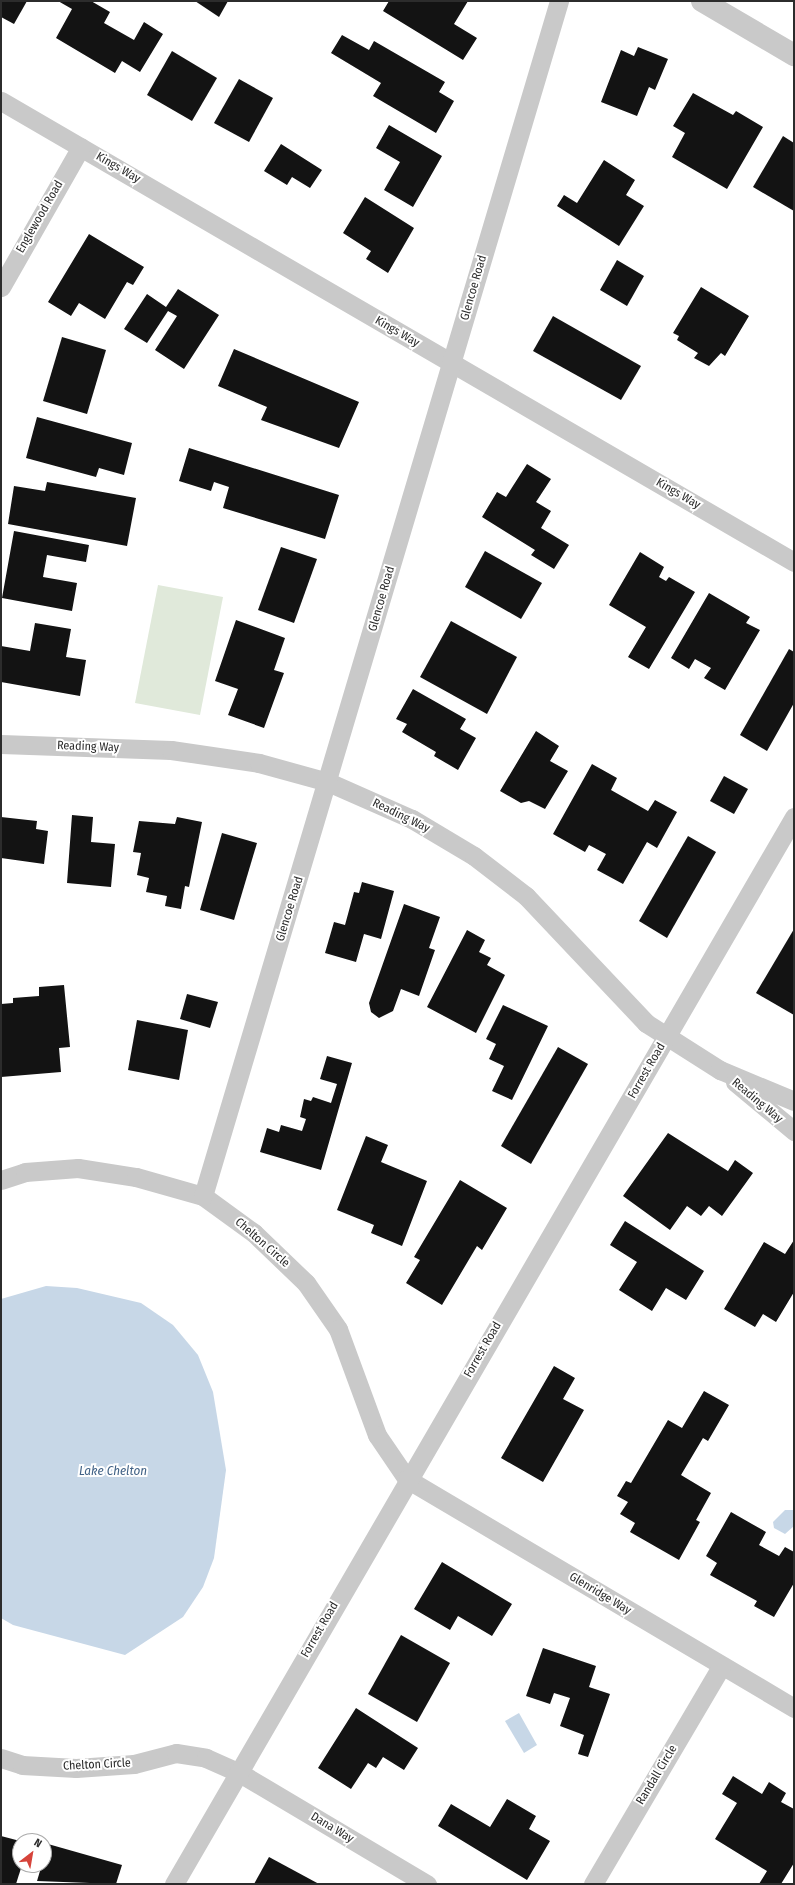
<!DOCTYPE html>
<style>
body{margin:0}
#map{position:relative;width:795px;height:1885px;overflow:hidden;background:#fff;font-family:"Fira Sans Condensed",sans-serif}
div>[style]{position:absolute}
[style*='--x']{left:calc(var(--x)*1px);top:calc(var(--y)*1px);width:calc(var(--w)*1px);rotate:calc(var(--a)*1deg)}
.green>*{inset:0;background:#e0e9da}
.water>*{inset:0;background:#c7d7e7}
.building>*{inset:0;background:#131313}
.minor>*{height:19px;margin:-9.5px;padding:0 9.5px;transform-origin:9.5px;border-radius:9.5px;background:#c9c9c9}
.tertiary>*{height:22px;margin:-11px;padding:0 11px;transform-origin:11px;border-radius:11px;background:#c9c9c9}
span{translate:-50% -50%;white-space:nowrap;text-align:center;line-height:1.15;-webkit-text-stroke:4px #fff;paint-order:stroke}
.street-label{font-size:12px;color:#2c2c2c}
.water-label{font-size:13px;color:#416286;font-style:italic}
.frame{position:absolute;inset:0;border:2px solid #2c2c2c;pointer-events:none}
.north{position:absolute;left:12px;top:1833px;width:40px;height:40px;box-sizing:border-box;background:#fff;border:1px solid #ababab;border-radius:50%;rotate:31deg;font-size:11px;font-weight:700;line-height:16px;text-align:center;color:#2c2c2c}
.north::after{content:'';display:block;margin:auto;width:14px;height:18px;background:#d6443b;clip-path:polygon(50% 0,100% 100%,50% 72%,0 100%)}
</style>
<div id="map">
<div class="green">
<i style="clip-path:polygon(158px 585px,223px 597px,200px 715px,135px 703px)"></i>
</div>
<div class="water">
<i style="clip-path:polygon(46px 1286px,77px 1288px,141px 1303px,173px 1325px,198px 1355px,213px 1392px,226px 1470px,214px 1558px,203px 1587px,183px 1617px,125px 1655px,13px 1625px,1px 1618px,1px 1299px)"></i>
<i style="clip-path:polygon(785px 1510px,794px 1510px,794px 1526px,785px 1534px,774px 1528px,773px 1522px)"></i>
<i style="clip-path:polygon(519px 1713px,537px 1745px,524px 1753px,505px 1721px)"></i>
</div>
<div class="building">
<i style="clip-path:polygon(1px 1px,27px 1px,14px 24px,1px 17px)"></i>
<i style="clip-path:polygon(58px 1px,91px 1px,110px 12px,104px 23px,134px 40px,144px 22px,163px 34px,140px 72px,122px 61px,115px 73px,56px 38px,72px 9px)"></i>
<i style="clip-path:polygon(195px 1px,228px 1px,219px 17px)"></i>
<i style="clip-path:polygon(389px 1px,468px 1px,454px 24px,477px 38px,463px 60px,383px 11px)"></i>
<i style="clip-path:polygon(342px 35px,369px 50px,374px 41px,445px 82px,439px 92px,454px 101px,436px 133px,373px 96px,381px 83px,331px 53px)"></i>
<i style="clip-path:polygon(638px 47px,668px 59px,655px 90px,649px 87px,637px 116px,601px 102px,621px 50px,634px 56px)"></i>
<i style="clip-path:polygon(172px 51px,217px 78px,192px 121px,147px 95px)"></i>
<i style="clip-path:polygon(239px 79px,273px 98px,249px 142px,214px 123px)"></i>
<i style="clip-path:polygon(693px 93px,733px 115px,736px 111px,763px 127px,727px 189px,672px 157px,685px 133px,673px 126px)"></i>
<i style="clip-path:polygon(389px 125px,442px 156px,413px 207px,384px 190px,400px 162px,376px 148px)"></i>
<i style="clip-path:polygon(783px 136px,794px 143px,794px 211px,753px 187px)"></i>
<i style="clip-path:polygon(281px 144px,322px 170px,310px 188px,292px 177px,287px 185px,264px 171px)"></i>
<i style="clip-path:polygon(604px 160px,635px 180px,626px 195px,644px 206px,619px 246px,557px 206px,564px 195px,577px 203px)"></i>
<i style="clip-path:polygon(365px 197px,414px 228px,388px 273px,366px 259px,371px 251px,343px 233px)"></i>
<i style="clip-path:polygon(89px 234px,144px 267px,133px 285px,127px 282px,105px 319px,79px 303px,71px 316px,48px 302px)"></i>
<i style="clip-path:polygon(617px 260px,644px 276px,627px 306px,600px 290px)"></i>
<i style="clip-path:polygon(701px 287px,749px 316px,725px 356px,721px 353px,709px 366px,694px 358px,698px 353px,677px 340px,679px 336px,673px 333px)"></i>
<i style="clip-path:polygon(178px 289px,219px 315px,184px 369px,155px 350px,177px 316px,168px 311px,147px 343px,124px 329px,147px 294px,166px 307px)"></i>
<i style="clip-path:polygon(553px 316px,641px 366px,621px 400px,533px 351px)"></i>
<i style="clip-path:polygon(62px 337px,106px 350px,87px 414px,43px 401px)"></i>
<i style="clip-path:polygon(234px 349px,359px 402px,339px 448px,261px 420px,267px 407px,218px 386px)"></i>
<i style="clip-path:polygon(37px 417px,132px 443px,124px 475px,99px 468px,96px 477px,26px 458px)"></i>
<i style="clip-path:polygon(189px 448px,339px 495px,325px 539px,223px 508px,229px 487px,214px 482px,211px 491px,179px 481px)"></i>
<i style="clip-path:polygon(527px 464px,551px 479px,536px 502px,551px 511px,541px 528px,569px 545px,554px 569px,531px 555px,535px 550px,482px 517px,497px 492px,506px 497px)"></i>
<i style="clip-path:polygon(47px 482px,136px 498px,127px 546px,8px 524px,14px 486px,45px 491px)"></i>
<i style="clip-path:polygon(14px 531px,89px 545px,86px 562px,47px 555px,43px 577px,77px 583px,72px 611px,2px 598px)"></i>
<i style="clip-path:polygon(281px 547px,317px 559px,294px 623px,258px 610px)"></i>
<i style="clip-path:polygon(485px 551px,542px 583px,521px 619px,465px 587px)"></i>
<i style="clip-path:polygon(640px 552px,664px 567px,659px 577px,666px 581px,669px 577px,695px 592px,649px 669px,628px 657px,646px 627px,609px 605px)"></i>
<i style="clip-path:polygon(709px 593px,750px 617px,746px 623px,760px 630px,725px 690px,704px 678px,711px 668px,695px 659px,689px 669px,671px 658px)"></i>
<i style="clip-path:polygon(236px 620px,285px 638px,274px 670px,284px 673px,264px 728px,228px 715px,238px 689px,215px 681px)"></i>
<i style="clip-path:polygon(451px 621px,517px 657px,487px 714px,420px 677px)"></i>
<i style="clip-path:polygon(35px 623px,71px 629px,66px 657px,86px 660px,80px 696px,1px 682px,1px 646px,30px 651px)"></i>
<i style="clip-path:polygon(789px 649px,794px 652px,794px 703px,767px 751px,740px 735px)"></i>
<i style="clip-path:polygon(413px 689px,466px 719px,460px 729px,476px 738px,458px 770px,434px 756px,436px 752px,402px 732px,407px 724px,396px 719px)"></i>
<i style="clip-path:polygon(536px 731px,559px 746px,550px 761px,568px 771px,545px 809px,529px 801px,521px 803px,500px 791px)"></i>
<i style="clip-path:polygon(592px 764px,617px 778px,611px 790px,648px 811px,655px 800px,677px 812px,657px 848px,647px 842px,623px 884px,597px 870px,606px 854px,589px 845px,585px 852px,553px 834px)"></i>
<i style="clip-path:polygon(724px 776px,748px 789px,734px 814px,710px 801px)"></i>
<i style="clip-path:polygon(72px 815px,93px 817px,91px 842px,115px 844px,111px 887px,67px 883px)"></i>
<i style="clip-path:polygon(1px 817px,37px 821px,36px 829px,48px 831px,44px 864px,1px 858px)"></i>
<i style="clip-path:polygon(177px 817px,202px 822px,189px 887px,185px 886px,181px 909px,165px 906px,167px 896px,146px 892px,149px 878px,137px 875px,141px 853px,133px 852px,139px 821px,175px 824px)"></i>
<i style="clip-path:polygon(222px 833px,257px 843px,234px 920px,200px 910px)"></i>
<i style="clip-path:polygon(688px 836px,716px 852px,667px 938px,639px 921px)"></i>
<i style="clip-path:polygon(362px 882px,394px 891px,381px 939px,364px 934px,356px 962px,325px 953px,334px 922px,345px 925px,354px 892px,359px 893px)"></i>
<i style="clip-path:polygon(404px 904px,440px 917px,429px 948px,435px 950px,419px 996px,401px 989px,393px 1011px,379px 1018px,371px 1012px,369px 1003px)"></i>
<i style="clip-path:polygon(794px 929px,794px 1015px,756px 993px)"></i>
<i style="clip-path:polygon(467px 930px,485px 940px,479px 952px,491px 958px,487px 965px,505px 975px,476px 1033px,427px 1007px)"></i>
<i style="clip-path:polygon(64px 985px,70px 1047px,59px 1048px,61px 1072px,1px 1077px,1px 1004px,13px 1003px,13px 998px,39px 996px,39px 987px)"></i>
<i style="clip-path:polygon(187px 994px,218px 1002px,210px 1028px,180px 1019px)"></i>
<i style="clip-path:polygon(503px 1005px,548px 1026px,512px 1100px,492px 1091px,504px 1066px,489px 1059px,496px 1044px,486px 1039px)"></i>
<i style="clip-path:polygon(137px 1020px,188px 1030px,179px 1080px,128px 1070px)"></i>
<i style="clip-path:polygon(558px 1047px,588px 1064px,531px 1164px,501px 1146px)"></i>
<i style="clip-path:polygon(327px 1056px,352px 1063px,321px 1170px,260px 1152px,267px 1128px,279px 1132px,281px 1125px,302px 1131px,306px 1119px,300px 1117px,304px 1099px,311px 1101px,313px 1097px,331px 1103px,337px 1084px,320px 1079px)"></i>
<i style="clip-path:polygon(668px 1133px,728px 1171px,735px 1160px,753px 1173px,722px 1216px,709px 1206px,701px 1216px,687px 1206px,670px 1230px,623px 1196px)"></i>
<i style="clip-path:polygon(366px 1136px,388px 1145px,381px 1162px,427px 1181px,402px 1246px,371px 1233px,374px 1225px,337px 1210px)"></i>
<i style="clip-path:polygon(460px 1180px,507px 1208px,482px 1250px,477px 1246px,442px 1305px,406px 1283px,420px 1260px,414px 1257px)"></i>
<i style="clip-path:polygon(625px 1221px,704px 1271px,686px 1300px,666px 1288px,652px 1311px,619px 1290px,637px 1262px,610px 1245px)"></i>
<i style="clip-path:polygon(794px 1240px,794px 1292px,776px 1322px,763px 1314px,755px 1327px,724px 1309px,764px 1242px,785px 1254px)"></i>
<i style="clip-path:polygon(554px 1366px,575px 1378px,563px 1399px,584px 1410px,543px 1482px,501px 1458px)"></i>
<i style="clip-path:polygon(704px 1391px,729px 1405px,708px 1441px,703px 1438px,681px 1475px,711px 1493px,696px 1520px,700px 1522px,679px 1560px,630px 1532px,635px 1523px,620px 1514px,628px 1502px,617px 1496px,626px 1481px,631px 1483px,668px 1420px,682px 1428px)"></i>
<i style="clip-path:polygon(731px 1512px,766px 1532px,759px 1545px,779px 1556px,785px 1547px,794px 1552px,794px 1583px,774px 1617px,754px 1606px,757px 1601px,710px 1575px,717px 1563px,706px 1556px)"></i>
<i style="clip-path:polygon(442px 1562px,512px 1604px,492px 1636px,458px 1616px,450px 1630px,414px 1609px)"></i>
<i style="clip-path:polygon(401px 1635px,450px 1663px,417px 1722px,368px 1694px)"></i>
<i style="clip-path:polygon(543px 1648px,596px 1666px,589px 1687px,610px 1694px,588px 1757px,578px 1754px,584px 1735px,560px 1726px,570px 1698px,554px 1693px,550px 1704px,526px 1696px)"></i>
<i style="clip-path:polygon(356px 1708px,418px 1748px,404px 1770px,383px 1757px,376px 1768px,368px 1763px,351px 1789px,318px 1768px)"></i>
<i style="clip-path:polygon(733px 1776px,762px 1794px,769px 1782px,786px 1793px,781px 1802px,794px 1809px,794px 1863px,781px 1884px,759px 1884px,767px 1871px,715px 1839px,737px 1803px,722px 1794px)"></i>
<i style="clip-path:polygon(507px 1799px,536px 1816px,529px 1829px,550px 1841px,527px 1880px,438px 1826px,451px 1804px,490px 1827px)"></i>
<i style="clip-path:polygon(1px 1836px,20px 1841px,22px 1865px,16px 1884px,1px 1884px)"></i>
<i style="clip-path:polygon(48px 1844px,122px 1865px,116px 1884px,37px 1881px)"></i>
<i style="clip-path:polygon(269px 1857px,319px 1884px,254px 1884px)"></i>
</div>
<div class="minor">
<i style="--x:1;--y:101;--w:917;--a:30.17"></i>
<i style="--x:1;--y:287;--w:161;--a:-60.3"></i>
<i style="--x:1;--y:744;--w:170;--a:2"></i>
<i style="--x:171;--y:750;--w:89;--a:8.4"></i>
<i style="--x:259;--y:763;--w:72;--a:15.4"></i>
<i style="--x:328;--y:782;--w:92;--a:23.8"></i>
<i style="--x:412;--y:819;--w:72;--a:30.8"></i>
<i style="--x:474;--y:856;--w:66;--a:37.6"></i>
<i style="--x:526;--y:896;--w:175;--a:46.6"></i>
<i style="--x:646;--y:1023;--w:88;--a:32.4"></i>
<i style="--x:720;--y:1070;--w:80;--a:22.7"></i>
<i style="--x:735;--y:1082;--w:77;--a:39.7"></i>
<i style="--x:1;--y:1180;--w:25;--a:-18"></i>
<i style="--x:25;--y:1172;--w:53;--a:-4.3"></i>
<i style="--x:78;--y:1168;--w:59;--a:8.8"></i>
<i style="--x:136;--y:1177;--w:70;--a:15.8"></i>
<i style="--x:203;--y:1196;--w:63;--a:36"></i>
<i style="--x:254;--y:1233;--w:72;--a:43.9"></i>
<i style="--x:306;--y:1283;--w:56;--a:55.2"></i>
<i style="--x:338;--y:1329;--w:113;--a:69.8"></i>
<i style="--x:377;--y:1435;--w:53;--a:55.7"></i>
<i style="--x:407;--y:1479;--w:450;--a:30.6"></i>
<i style="--x:203;--y:1196;--w:1247;--a:-73.41"></i>
<i style="--x:1;--y:1758;--w:22;--a:18"></i>
<i style="--x:22;--y:1765;--w:54;--a:3.2"></i>
<i style="--x:76;--y:1768;--w:58;--a:-3.9"></i>
<i style="--x:134;--y:1764;--w:43;--a:-14.7"></i>
<i style="--x:176;--y:1753;--w:30;--a:9"></i>
<i style="--x:206;--y:1758;--w:35;--a:24"></i>
<i style="--x:238;--y:1772;--w:220;--a:30.7"></i>
<i style="--x:174;--y:1884;--w:1234;--a:-59.84"></i>
<i style="--x:593;--y:1884;--w:252;--a:-59.5"></i>
</div>
<div class="tertiary">
<i style="--x:702;--y:1;--w:107;--a:30.4"></i>
</div>
<div class="street-label">
<span style="left:118px;top:168px;rotate:30deg">Kings Way</span>
<span style="left:40px;top:217px;rotate:-60deg">Englewood Road</span>
<span style="left:474px;top:288px;rotate:-74deg">Glencoe Road</span>
<span style="left:397px;top:332px;rotate:30deg">Kings Way</span>
<span style="left:678px;top:494px;rotate:30deg">Kings Way</span>
<span style="left:382px;top:599px;rotate:-74deg">Glencoe Road</span>
<span style="left:88px;top:747px;rotate:2deg">Reading Way</span>
<span style="left:401px;top:816px;rotate:26deg">Reading Way</span>
<span style="left:290px;top:909px;rotate:-73deg">Glencoe Road</span>
<span style="left:647px;top:1071px;rotate:-60deg">Forrest Road</span>
<span style="left:757px;top:1101px;rotate:40deg">Reading Way</span>
<span style="left:262px;top:1243px;rotate:41deg">Chelton Circle</span>
<span style="left:483px;top:1350px;rotate:-60deg">Forrest Road</span>
<span style="left:600px;top:1594px;rotate:31deg">Glenridge Way</span>
<span style="left:320px;top:1630px;rotate:-60deg">Forrest Road</span>
<span style="left:97px;top:1765px;rotate:-3deg">Chelton Circle</span>
<span style="left:657px;top:1775px;rotate:-59deg">Randall Circle</span>
<span style="left:332px;top:1828px;rotate:31deg">Dana Way</span>
</div>
<div class="water-label">
<span style="left:113px;top:1471px">Lake Chelton</span>
</div>
<div class="frame"></div>
<div class="north">N</div>
</div>
